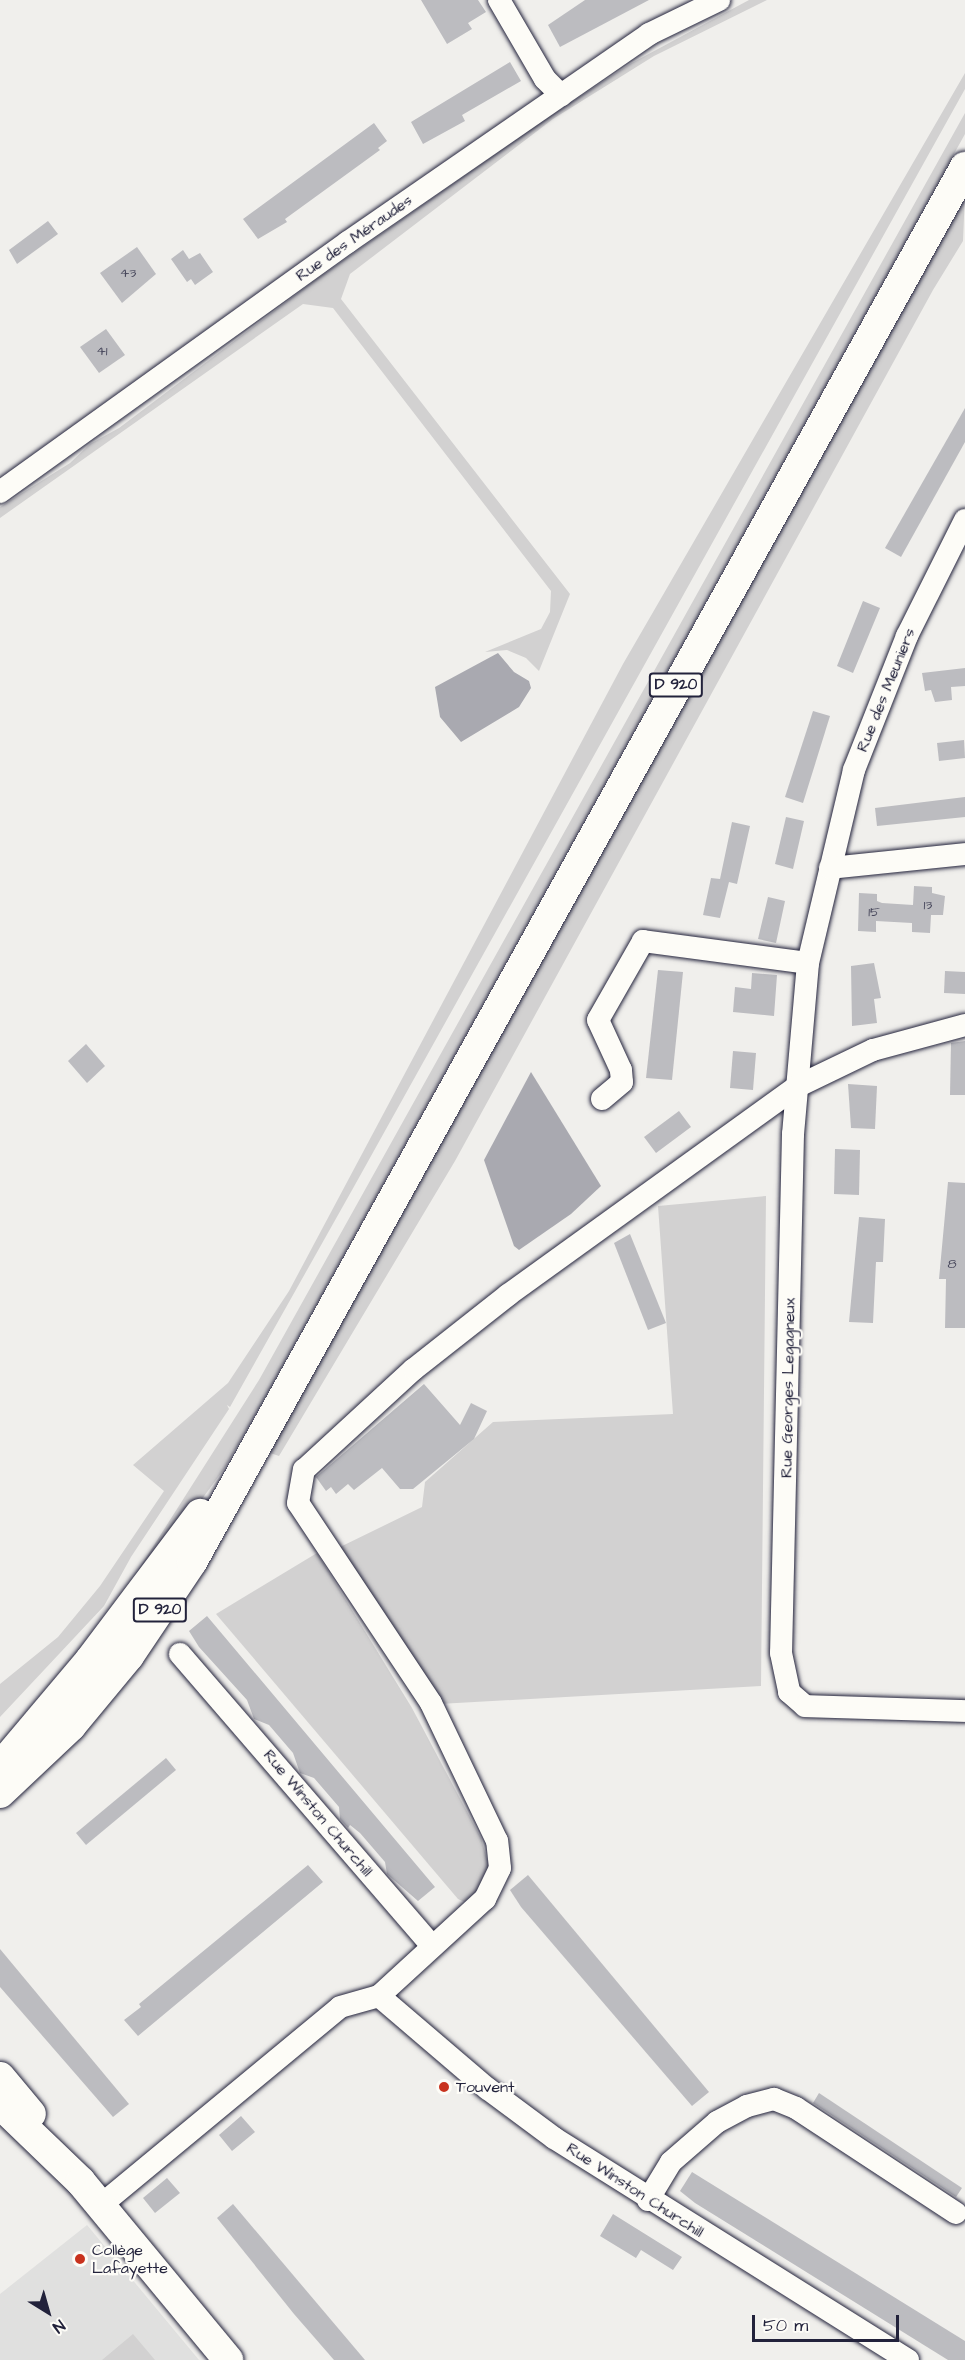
<!DOCTYPE html>
<meta charset="utf-8">
<style>
body{margin:0}
#map{position:relative;width:965px;height:2360px;overflow:hidden;background:#f0efec;font-family:"Architects Daughter",sans-serif}
div>[style]{position:absolute}
[style*='--x']{left:calc(var(--x)*1px);top:calc(var(--y)*1px);width:calc(var(--w)*1px);rotate:calc(var(--a)*1deg)}
.built>*{inset:0;background:#e0e0df}
.green>*{inset:0;background:#d2d1d1}
.water>*{inset:0;background:#a9a9b0}
.building>*{inset:0;background:#bcbcc0}
.roads{filter:drop-shadow(0 0 2px #22223b) drop-shadow(0 0 2px #22223b)}
.minor>*{height:22px;margin:-11px;padding:0 11px;transform-origin:11px;border-radius:11px;background:#fdfcf7}
.major>*{height:30px;margin:-15px;padding:0 15px;transform-origin:15px;border-radius:15px;background:#fdfcf7}
.dots>*{width:16px;height:16px;translate:-50% -50%;box-sizing:border-box;border:3px solid #fdfcf7;border-radius:50%}
span{translate:-50% -50%;white-space:nowrap;text-align:center;line-height:1.15;-webkit-text-stroke:4.5px #fdfcf7;paint-order:stroke}
.number-label{font-size:14px;color:#48485c}
.number-label span{-webkit-text-stroke-width:0}
.shield-label span{padding:2px 4px;background:#fdfcf7;border:2px solid;border-radius:4px;-webkit-text-stroke-width:0}
.shield-label{font-size:15px;color:#22223b;font-weight:700}
.street-label{font-size:16px;color:#22223b}
.poi-label{font-size:16px;color:#22223b}
.left{translate:0 -50%;text-align:left}
.north{position:absolute;left:18px;top:2282px;width:60px;height:60px;-webkit-text-stroke:4px #fdfcf7;paint-order:stroke;rotate:143deg;font-size:16px;font-weight:700;line-height:24px;text-align:center;color:#22223b}
.north::after{content:'';display:block;margin:auto;width:21px;height:27px;background:#22223b;clip-path:polygon(50% 0,100% 100%,50% 72%,0 100%)}
.scale{position:absolute;left:752px;top:2315px;width:147px;height:27px;box-sizing:border-box;border:3px solid #22223b;border-top:0;padding-left:8px;font-size:18px;line-height:21px;white-space:nowrap;color:#22223b;-webkit-text-stroke:4px #fdfcf7;paint-order:stroke}
</style>
<div id="map">
<div class="built">
<i style="clip-path:polygon(87px 2225px,199px 2360px,0 2360px,0 2294px)"></i>
</div>
<div class="green">
<i style="clip-path:polygon(749px 0,767px 0,654px 56px,553px 119px,350px 274px,341px 299px,570px 594px,539px 671px,526px 658px,507px 650px,485px 652px,541px 629px,550px 612px,551px 591px,333px 308px,303px 304px,0 518px,0 507px,70px 463px,90px 444px,119px 428px,314px 281px,547px 118px,630px 64px)"></i>
<i style="clip-path:polygon(965px 73px,965px 89px,356px 1183px,230px 1407px,227px 1405px,229px 1409px,131px 1557px,104px 1606px,0 1717px,0 1684px,58px 1637px,100px 1586px,164px 1491px,133px 1465px,228px 1383px,289px 1291px,623px 664px)"></i>
<i style="clip-path:polygon(965px 113px,965px 134px,259px 1408px,224px 1469px,174px 1537px,128px 1586px,259px 1380px)"></i>
<i style="clip-path:polygon(965px 193px,963px 241px,933px 290px,455px 1161px,279px 1456px,270px 1453px,278px 1427px)"></i>
<i style="clip-path:polygon(766px 1196px,761px 1686px,439px 1704px,336px 1549px,422px 1507px,425px 1482px,493px 1422px,673px 1414px,658px 1206px)"></i>
<i style="clip-path:polygon(317px 1553px,412px 1708px,481px 1838px,489px 1866px,486px 1884px,469px 1904px,458px 1899px,216px 1614px)"></i>
<i style="clip-path:polygon(133px 2334px,155px 2360px,102px 2360px)"></i>
</div>
<div class="water">
<i style="clip-path:polygon(498px 653px,514px 672px,529px 681px,531px 688px,519px 707px,461px 742px,440px 717px,435px 687px)"></i>
<i style="clip-path:polygon(531px 1072px,601px 1186px,571px 1214px,519px 1250px,514px 1246px,484px 1160px)"></i>
</div>
<div class="building">
<i style="clip-path:polygon(421px 0,478px 0,486px 12px,468px 23px,472px 29px,447px 44px)"></i>
<i style="clip-path:polygon(585px 0,649px 0,560px 47px,548px 25px)"></i>
<i style="clip-path:polygon(510px 62px,521px 81px,462px 115px,465px 121px,423px 144px,411px 122px)"></i>
<i style="clip-path:polygon(374px 123px,387px 141px,378px 148px,380px 150px,285px 219px,287px 222px,258px 239px,243px 219px)"></i>
<i style="clip-path:polygon(48px 221px,58px 234px,17px 264px,9px 250px)"></i>
<i style="clip-path:polygon(137px 247px,156px 274px,122px 303px,100px 273px)"></i>
<i style="clip-path:polygon(183px 250px,189px 259px,200px 253px,213px 272px,195px 285px,191px 279px,187px 282px,171px 259px)"></i>
<i style="clip-path:polygon(106px 329px,125px 355px,99px 373px,80px 347px)"></i>
<i style="clip-path:polygon(965px 408px,965px 442px,901px 557px,885px 548px)"></i>
<i style="clip-path:polygon(863px 601px,880px 608px,853px 673px,837px 666px)"></i>
<i style="clip-path:polygon(965px 668px,965px 686px,951px 687px,952px 700px,935px 702px,931px 690px,925px 691px,922px 673px)"></i>
<i style="clip-path:polygon(813px 711px,830px 716px,803px 803px,785px 797px)"></i>
<i style="clip-path:polygon(964px 740px,965px 758px,939px 761px,937px 743px)"></i>
<i style="clip-path:polygon(965px 797px,965px 817px,877px 826px,875px 808px)"></i>
<i style="clip-path:polygon(786px 817px,804px 821px,793px 869px,775px 864px)"></i>
<i style="clip-path:polygon(732px 822px,750px 826px,737px 884px,729px 882px,720px 918px,703px 915px,711px 878px,720px 879px)"></i>
<i style="clip-path:polygon(914px 886px,932px 887px,932px 893px,945px 896px,943px 915px,931px 915px,930px 933px,912px 932px,912px 923px,876px 921px,876px 932px,858px 931px,859px 893px,877px 894px,877px 901px,882px 903px,913px 905px)"></i>
<i style="clip-path:polygon(768px 897px,785px 901px,776px 943px,758px 939px)"></i>
<i style="clip-path:polygon(874px 963px,881px 998px,874px 999px,877px 1023px,852px 1026px,851px 966px)"></i>
<i style="clip-path:polygon(658px 970px,683px 972px,672px 1080px,646px 1078px)"></i>
<i style="clip-path:polygon(945px 971px,965px 972px,965px 994px,944px 993px)"></i>
<i style="clip-path:polygon(752px 973px,777px 975px,774px 1016px,733px 1012px,735px 987px,751px 989px)"></i>
<i style="clip-path:polygon(965px 1041px,965px 1095px,950px 1095px,951px 1043px)"></i>
<i style="clip-path:polygon(86px 1044px,105px 1066px,87px 1083px,68px 1061px)"></i>
<i style="clip-path:polygon(733px 1051px,756px 1053px,753px 1090px,730px 1088px)"></i>
<i style="clip-path:polygon(848px 1084px,877px 1086px,875px 1129px,851px 1128px)"></i>
<i style="clip-path:polygon(679px 1111px,691px 1127px,656px 1153px,644px 1137px)"></i>
<i style="clip-path:polygon(835px 1149px,860px 1150px,859px 1195px,834px 1194px)"></i>
<i style="clip-path:polygon(948px 1182px,965px 1183px,965px 1328px,945px 1328px,946px 1279px,939px 1279px)"></i>
<i style="clip-path:polygon(859px 1217px,885px 1219px,883px 1262px,876px 1262px,873px 1323px,849px 1322px)"></i>
<i style="clip-path:polygon(630px 1234px,666px 1323px,648px 1330px,614px 1243px)"></i>
<i style="clip-path:polygon(424px 1384px,460px 1425px,471px 1403px,487px 1411px,474px 1439px,413px 1489px,400px 1489px,382px 1468px,354px 1490px,348px 1484px,336px 1494px,331px 1487px,326px 1491px,316px 1477px)"></i>
<i style="clip-path:polygon(207px 1616px,435px 1887px,418px 1901px,387px 1874px,385px 1862px,360px 1833px,350px 1825px,348px 1828px,340px 1819px,339px 1807px,314px 1778px,300px 1773px,293px 1753px,269px 1725px,254px 1719px,247px 1700px,199px 1647px,189px 1631px)"></i>
<i style="clip-path:polygon(166px 1758px,176px 1770px,86px 1845px,76px 1833px)"></i>
<i style="clip-path:polygon(308px 1865px,323px 1882px,138px 2036px,124px 2020px,141px 2007px,139px 2004px)"></i>
<i style="clip-path:polygon(528px 1875px,709px 2092px,692px 2106px,521px 1907px,510px 1890px)"></i>
<i style="clip-path:polygon(0 1949px,129px 2104px,113px 2117px,0 1987px)"></i>
<i style="clip-path:polygon(819px 2093px,962px 2188px,956px 2197px,813px 2103px)"></i>
<i style="clip-path:polygon(241px 2116px,255px 2132px,232px 2151px,219px 2135px)"></i>
<i style="clip-path:polygon(692px 2172px,965px 2341px,965px 2360px,948px 2360px,695px 2203px,680px 2191px)"></i>
<i style="clip-path:polygon(167px 2178px,180px 2193px,155px 2213px,143px 2198px)"></i>
<i style="clip-path:polygon(233px 2204px,365px 2360px,334px 2360px,294px 2314px,217px 2218px)"></i>
<i style="clip-path:polygon(613px 2214px,682px 2257px,673px 2270px,641px 2250px,636px 2258px,600px 2236px)"></i>
</div>
<div class="roads">
<div class="minor">
<i style="--x:499;--y:0;--w:91;--a:59.8"></i>
<i style="--x:545;--y:79;--w:23;--a:45"></i>
<i style="--x:0;--y:492;--w:428;--a:-35.7"></i>
<i style="--x:348;--y:242;--w:366;--a:-34.6"></i>
<i style="--x:649;--y:34;--w:78;--a:-25.9"></i>
<i style="--x:965;--y:520;--w:130;--a:116.6"></i>
<i style="--x:907;--y:636;--w:144;--a:111.6"></i>
<i style="--x:854;--y:770;--w:198;--a:103.4"></i>
<i style="--x:808;--y:963;--w:172;--a:95"></i>
<i style="--x:793;--y:1134;--w:519;--a:91.32"></i>
<i style="--x:781;--y:1653;--w:40;--a:78"></i>
<i style="--x:789;--y:1692;--w:21;--a:41"></i>
<i style="--x:805;--y:1706;--w:160;--a:1.8"></i>
<i style="--x:830;--y:868;--w:136;--a:-5.9"></i>
<i style="--x:602;--y:1099;--w:26;--a:-40"></i>
<i style="--x:622;--y:1082;--w:12;--a:-95"></i>
<i style="--x:621;--y:1070;--w:55;--a:-114.7"></i>
<i style="--x:598;--y:1020;--w:91;--a:-60.3"></i>
<i style="--x:643;--y:941;--w:166;--a:7.6"></i>
<i style="--x:180;--y:1654;--w:386;--a:49.2"></i>
<i style="--x:379;--y:1996;--w:143;--a:40.5"></i>
<i style="--x:488;--y:2089;--w:82;--a:36.6"></i>
<i style="--x:554;--y:2138;--w:418;--a:32.1"></i>
<i style="--x:648;--y:2200;--w:44;--a:-58.8"></i>
<i style="--x:671;--y:2162;--w:61;--a:-41"></i>
<i style="--x:717;--y:2122;--w:34;--a:-28"></i>
<i style="--x:747;--y:2106;--w:28;--a:-15"></i>
<i style="--x:774;--y:2099;--w:24;--a:22"></i>
<i style="--x:796;--y:2108;--w:191;--a:33.3"></i>
<i style="--x:101;--y:2205;--w:310;--a:-39.6"></i>
<i style="--x:340;--y:2007;--w:41;--a:-15.8"></i>
<i style="--x:379;--y:1996;--w:144;--a:-42.5"></i>
<i style="--x:485;--y:1899;--w:34;--a:-64"></i>
<i style="--x:500;--y:1868;--w:27;--a:-96"></i>
<i style="--x:497;--y:1841;--w:153;--a:-115.6"></i>
<i style="--x:431;--y:1703;--w:240;--a:-123.6"></i>
<i style="--x:298;--y:1503;--w:34;--a:-80"></i>
<i style="--x:304;--y:1470;--w:149;--a:-42.6"></i>
<i style="--x:414;--y:1369;--w:120;--a:-38.2"></i>
<i style="--x:508;--y:1295;--w:355;--a:-35.8"></i>
<i style="--x:796;--y:1087;--w:85;--a:-25.7"></i>
<i style="--x:873;--y:1050;--w:95;--a:-15.2"></i>
</div>
<div class="major">
<i style="--x:0;--y:1767;--w:140;--a:-49.9"></i>
<i style="--x:90;--y:1660;--w:183;--a:-53"></i>
<i style="--x:0;--y:1793;--w:98;--a:-43.3"></i>
<i style="--x:71;--y:1726;--w:91;--a:-50.4"></i>
<i style="--x:129;--y:1656;--w:113;--a:-56.2"></i>
<i style="--x:192;--y:1562;--w:1595;--a:-61.01"></i>
<i style="--x:0;--y:2077;--w:48;--a:50"></i>
<i style="--x:0;--y:2104;--w:112;--a:43.9"></i>
<i style="--x:81;--y:2182;--w:231;--a:50.4"></i>
</div>
</div>
<div class="dots">
<i style="left:444px;top:2087px;background:#c8321e"></i>
<i style="left:80px;top:2259px;background:#c8321e"></i>
</div>
<div class="number-label">
<span style="left:128px;top:273px">43</span>
<span style="left:102px;top:351px">41</span>
<span style="left:928px;top:905px">13</span>
<span style="left:874px;top:912px">15</span>
<span style="left:952px;top:1264px">8</span>
</div>
<div class="shield-label">
<span style="left:676px;top:685px">D 920</span>
<span style="left:160px;top:1610px">D 920</span>
</div>
<div class="street-label">
<span style="left:354px;top:238px;rotate:-35deg">Rue des Méraudes</span>
<span style="left:886px;top:690px;rotate:-68deg">Rue des Meuniers</span>
<span style="left:788px;top:1388px;rotate:-89deg">Rue Georges Legagneux</span>
<span style="left:318px;top:1813px;rotate:50deg">Rue Winston Churchill</span>
<span style="left:635px;top:2190px;rotate:33deg">Rue Winston Churchill</span>
</div>
<div class="poi-label">
<span class="left" style="left:456px;top:2087px">Touvent</span>
<span class="left" style="left:92px;top:2259px">Collège<br>Lafayette</span>
</div>
<div class="north">N</div>
<div class="scale">50 m</div>
</div>
